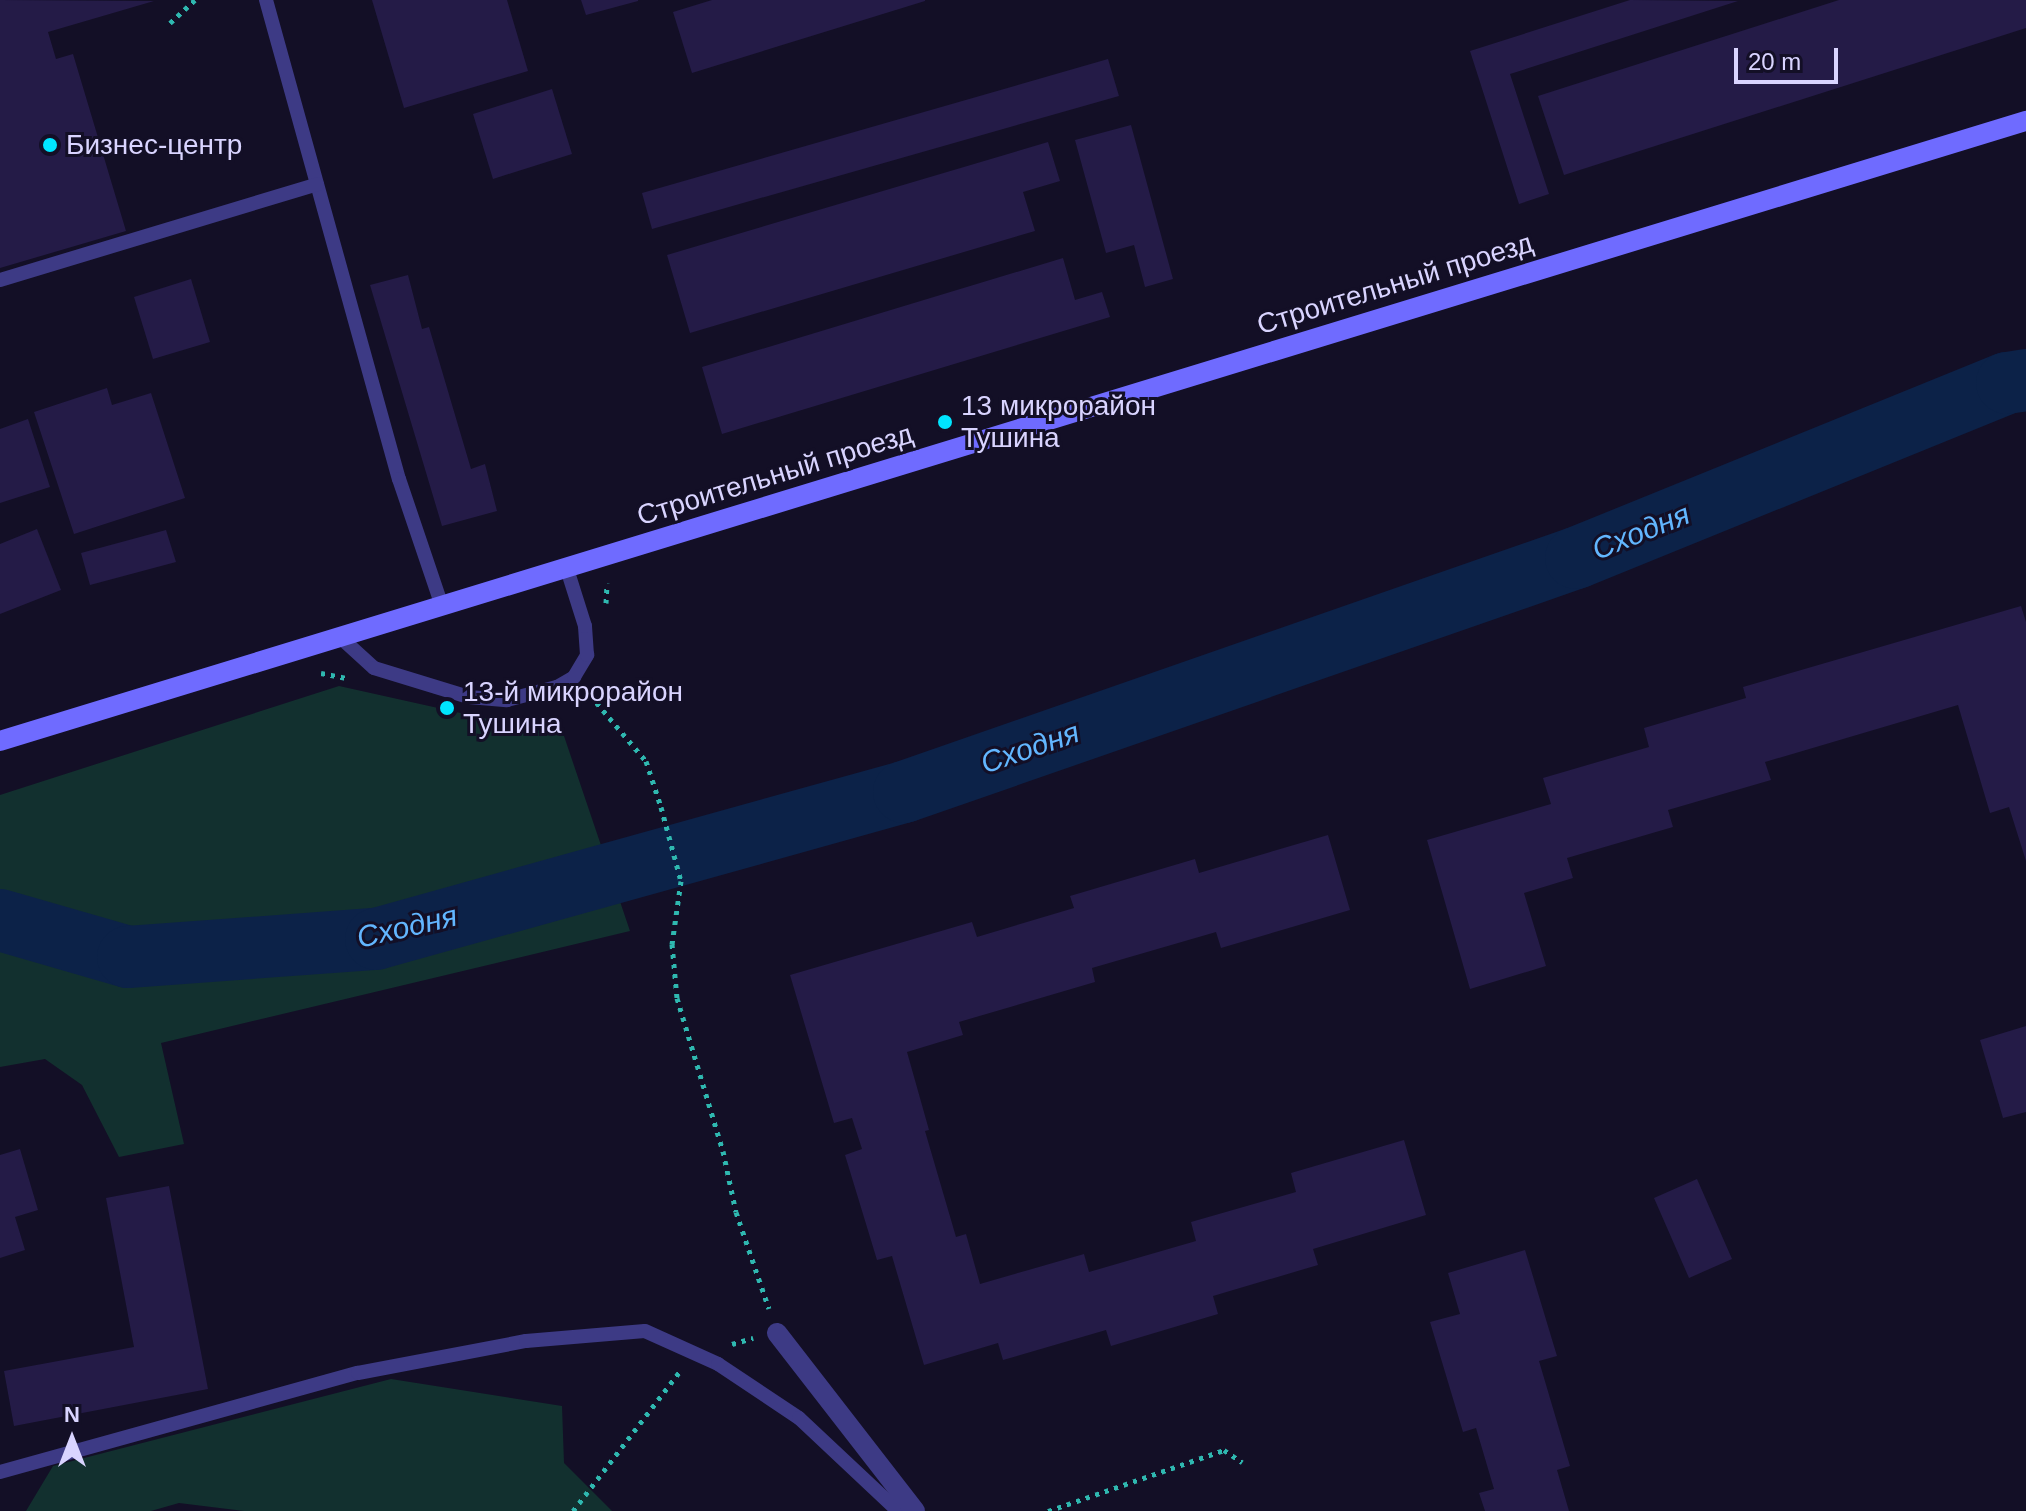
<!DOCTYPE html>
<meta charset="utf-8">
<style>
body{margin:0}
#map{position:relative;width:2026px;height:1511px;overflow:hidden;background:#130f26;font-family:Helvetica,sans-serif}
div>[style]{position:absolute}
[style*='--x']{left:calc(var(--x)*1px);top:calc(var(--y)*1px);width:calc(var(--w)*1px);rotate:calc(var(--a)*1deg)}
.green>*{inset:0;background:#12302f}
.river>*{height:62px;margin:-31px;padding:0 31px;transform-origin:31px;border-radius:31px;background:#0c2248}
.building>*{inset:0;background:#241b47}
.path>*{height:5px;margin-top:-2.5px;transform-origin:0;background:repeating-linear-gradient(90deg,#2fb8b0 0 4px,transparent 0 10px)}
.lane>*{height:14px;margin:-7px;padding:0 7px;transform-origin:7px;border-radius:7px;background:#3d3a85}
.street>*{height:20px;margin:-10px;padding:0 10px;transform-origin:10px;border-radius:10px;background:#3d3a85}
.secondary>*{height:20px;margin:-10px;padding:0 10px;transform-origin:10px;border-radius:10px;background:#6f6bff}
.dots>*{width:22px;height:22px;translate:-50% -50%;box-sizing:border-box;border:4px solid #130f26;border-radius:50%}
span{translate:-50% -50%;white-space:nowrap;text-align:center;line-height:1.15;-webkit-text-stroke:6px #130f26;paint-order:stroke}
.poi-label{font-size:28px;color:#d9d4ff}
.left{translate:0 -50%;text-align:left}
.street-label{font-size:28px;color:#d9d4ff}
.water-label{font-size:30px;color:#62b6ff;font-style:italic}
.north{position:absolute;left:32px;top:1399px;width:80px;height:80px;-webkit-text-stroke:6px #130f26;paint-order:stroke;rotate:0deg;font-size:22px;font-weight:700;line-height:32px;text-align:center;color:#d9d4ff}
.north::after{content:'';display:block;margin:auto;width:28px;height:36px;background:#d9d4ff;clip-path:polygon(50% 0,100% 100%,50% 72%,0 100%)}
.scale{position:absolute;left:1734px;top:48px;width:104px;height:36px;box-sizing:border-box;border:4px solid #d9d4ff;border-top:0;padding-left:10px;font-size:24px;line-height:28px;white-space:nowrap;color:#d9d4ff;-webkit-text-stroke:6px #130f26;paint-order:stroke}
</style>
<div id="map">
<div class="green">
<i style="clip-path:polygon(339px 686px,564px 736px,630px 931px,161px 1043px,184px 1144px,119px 1157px,82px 1085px,45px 1059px,0 1067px,0 795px)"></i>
<i style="clip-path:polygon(391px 1379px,562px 1406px,564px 1463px,612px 1511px,244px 1511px,179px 1503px,151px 1511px,26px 1511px,53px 1466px)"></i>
</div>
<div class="river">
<i style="--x:0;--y:920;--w:133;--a:16.1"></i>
<i style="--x:128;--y:957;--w:249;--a:-4.2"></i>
<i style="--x:376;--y:939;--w:548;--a:-15.56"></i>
<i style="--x:904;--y:792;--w:712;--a:-19.2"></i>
<i style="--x:1576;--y:558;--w:465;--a:-22.1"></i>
<i style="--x:2007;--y:383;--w:19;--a:-9"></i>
</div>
<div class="building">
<i style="clip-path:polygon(0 0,154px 1px,48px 32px,56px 59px,73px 54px,126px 231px,0 268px)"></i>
<i style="clip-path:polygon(372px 0,507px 0,528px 71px,404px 108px)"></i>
<i style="clip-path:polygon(581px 0,638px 0,638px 1px,586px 15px)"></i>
<i style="clip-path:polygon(712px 0,925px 0,925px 1px,692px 73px,673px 12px)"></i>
<i style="clip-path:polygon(1630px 0,1738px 1px,1510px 74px,1549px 194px,1519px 204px,1470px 51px)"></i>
<i style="clip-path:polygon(1839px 0,2026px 0,2026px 28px,1564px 175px,1538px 96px)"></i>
<i style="clip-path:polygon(1108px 59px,1119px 96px,652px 229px,642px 193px)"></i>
<i style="clip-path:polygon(552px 89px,572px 154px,493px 179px,473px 114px)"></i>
<i style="clip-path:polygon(1131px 125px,1173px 279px,1145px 287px,1134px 245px,1106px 253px,1075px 140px)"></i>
<i style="clip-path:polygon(1048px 142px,1060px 181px,1023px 192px,1035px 231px,690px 333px,667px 255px)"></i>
<i style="clip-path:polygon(1063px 258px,1075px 300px,1102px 292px,1110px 317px,722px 434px,702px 367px)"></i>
<i style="clip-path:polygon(408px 275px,422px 329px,429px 327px,471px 469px,485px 464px,497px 511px,442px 526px,370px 285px)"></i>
<i style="clip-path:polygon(191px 279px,210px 342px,153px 359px,134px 297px)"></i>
<i style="clip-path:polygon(107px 388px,112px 405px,151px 393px,185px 498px,74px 534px,34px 412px)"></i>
<i style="clip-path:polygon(28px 419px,50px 487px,0 503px,0 429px)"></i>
<i style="clip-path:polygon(37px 529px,61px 590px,0 614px,0 544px)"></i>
<i style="clip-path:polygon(166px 530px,176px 562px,90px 585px,81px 553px)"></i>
<i style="clip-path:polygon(2021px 606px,2026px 622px,2026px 861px,2009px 807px,1990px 813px,1958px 705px,1765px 762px,1771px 780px,1668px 810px,1673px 827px,1567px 858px,1573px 878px,1524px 893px,1546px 966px,1470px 989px,1427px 840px,1551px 804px,1543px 778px,1649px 747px,1644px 728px,1746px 698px,1743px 687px)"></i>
<i style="clip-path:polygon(1328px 835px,1350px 910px,1221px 948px,1216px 932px,1092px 968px,1095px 982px,959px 1022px,963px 1035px,907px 1052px,929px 1130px,925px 1131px,956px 1237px,966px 1234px,980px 1284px,1084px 1254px,1089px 1272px,1196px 1241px,1191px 1222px,1296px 1192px,1291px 1173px,1404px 1140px,1426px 1215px,1313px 1249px,1318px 1265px,1213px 1296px,1218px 1314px,1111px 1346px,1106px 1330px,1003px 1360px,998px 1343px,924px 1365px,892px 1256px,877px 1260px,845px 1155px,862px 1149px,852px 1118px,834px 1123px,790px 975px,972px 922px,977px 937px,1074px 908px,1070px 896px,1195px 859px,1199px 873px)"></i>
<i style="clip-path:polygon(2026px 1026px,2026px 1112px,2003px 1118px,1980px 1040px)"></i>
<i style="clip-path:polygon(20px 1149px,38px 1210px,15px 1217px,25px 1250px,0 1258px,0 1155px)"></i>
<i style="clip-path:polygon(1697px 1179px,1732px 1259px,1689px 1278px,1654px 1198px)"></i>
<i style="clip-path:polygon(169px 1186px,208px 1389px,14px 1426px,4px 1371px,134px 1347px,106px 1198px)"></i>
<i style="clip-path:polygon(1525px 1250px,1557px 1356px,1539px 1361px,1570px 1466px,1557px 1470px,1569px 1511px,1485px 1511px,1479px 1493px,1494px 1489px,1476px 1428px,1463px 1432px,1430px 1322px,1460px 1314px,1448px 1273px)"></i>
</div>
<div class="path">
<i style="--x:170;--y:23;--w:34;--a:-43"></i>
<i style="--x:606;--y:603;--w:20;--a:-87"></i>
<i style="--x:321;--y:673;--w:26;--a:11"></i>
<i style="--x:590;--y:695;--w:87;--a:49.7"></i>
<i style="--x:646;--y:761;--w:48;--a:71.9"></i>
<i style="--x:661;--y:807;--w:77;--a:74.9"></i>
<i style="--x:681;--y:881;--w:64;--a:98.1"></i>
<i style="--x:672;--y:944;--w:54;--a:84.7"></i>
<i style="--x:677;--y:998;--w:160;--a:73.3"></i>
<i style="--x:723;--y:1151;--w:62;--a:78"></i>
<i style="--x:736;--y:1212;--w:102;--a:71.2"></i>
<i style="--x:732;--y:1344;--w:22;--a:-16"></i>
<i style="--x:573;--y:1511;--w:176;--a:-52.6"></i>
<i style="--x:1048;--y:1511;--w:186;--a:-19.1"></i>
<i style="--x:1224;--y:1450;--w:22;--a:34"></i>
</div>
<div class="lane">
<i style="--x:266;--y:0;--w:497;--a:74.5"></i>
<i style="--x:399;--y:479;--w:134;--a:71.3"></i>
<i style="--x:0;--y:280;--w:331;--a:-16.8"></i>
<i style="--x:340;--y:637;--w:46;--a:42.4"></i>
<i style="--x:374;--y:668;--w:99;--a:17"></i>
<i style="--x:469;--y:697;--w:38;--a:5"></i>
<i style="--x:507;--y:700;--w:52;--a:-14.6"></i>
<i style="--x:557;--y:687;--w:20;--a:-30"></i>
<i style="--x:574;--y:677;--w:26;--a:-59"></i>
<i style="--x:587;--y:655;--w:29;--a:-94"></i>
<i style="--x:585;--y:626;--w:60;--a:-107.5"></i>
<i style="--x:0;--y:1472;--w:371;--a:-15.5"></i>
<i style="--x:358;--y:1373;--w:171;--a:-10.8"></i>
<i style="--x:526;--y:1341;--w:119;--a:-4.8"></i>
<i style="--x:645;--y:1331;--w:80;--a:24.3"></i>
<i style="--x:718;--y:1364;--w:97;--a:33.7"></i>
<i style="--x:799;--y:1418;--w:136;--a:43.2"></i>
</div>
<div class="street">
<i style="--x:777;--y:1333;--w:225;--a:52.2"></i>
</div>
<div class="secondary">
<i style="--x:0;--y:741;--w:2119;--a:-17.02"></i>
</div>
<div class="dots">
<i style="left:50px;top:145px;background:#00e5ff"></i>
<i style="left:945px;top:422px;background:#00e5ff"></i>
<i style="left:447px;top:708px;background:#00e5ff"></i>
</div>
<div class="poi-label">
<span class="left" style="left:66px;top:145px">Бизнес-центр</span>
<span class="left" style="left:961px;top:422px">13 микрорайон<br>Тушина</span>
<span class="left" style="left:463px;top:708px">13-й микрорайон<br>Тушина</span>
</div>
<div class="street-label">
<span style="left:1395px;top:284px;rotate:-17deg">Строительный проезд</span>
<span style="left:775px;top:475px;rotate:-17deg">Строительный проезд</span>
</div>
<div class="water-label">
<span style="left:1641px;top:532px;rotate:-22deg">Сходня</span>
<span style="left:1030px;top:748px;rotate:-19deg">Сходня</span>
<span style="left:407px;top:927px;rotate:-13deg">Сходня</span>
</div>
<div class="north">N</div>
<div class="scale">20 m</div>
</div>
